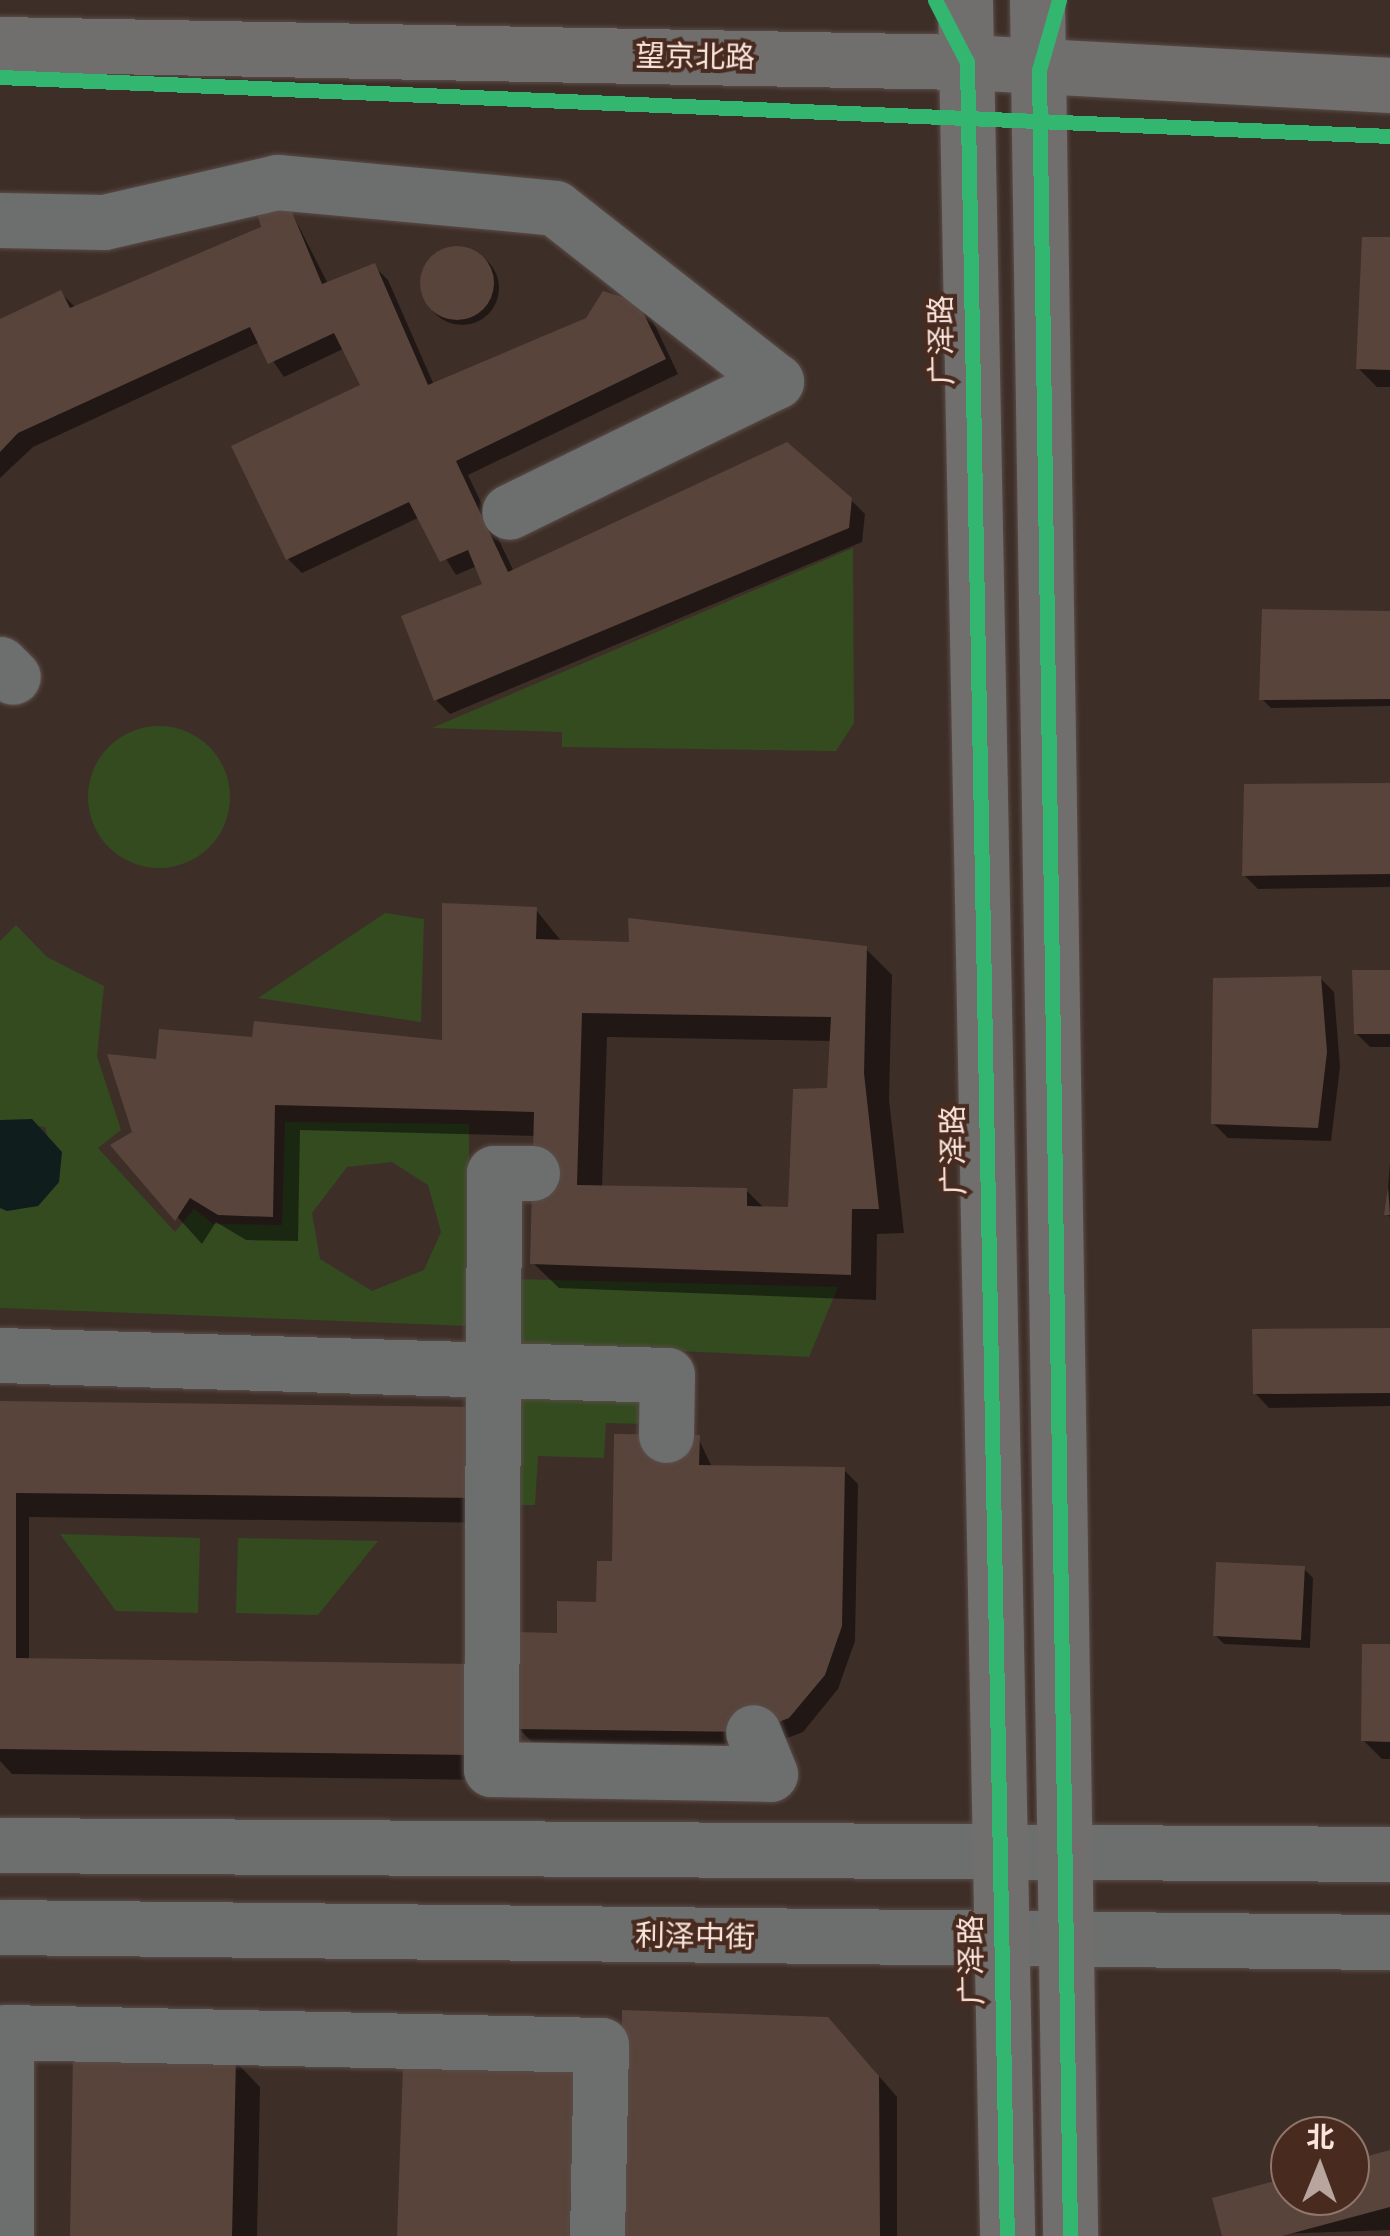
<!DOCTYPE html>
<meta charset="utf-8">
<style>
body{margin:0}
#map{position:relative;width:1390px;height:2236px;overflow:hidden;background:#3e2e28;font-family:Poppins,"Noto Sans SC",sans-serif}
div>[style]{position:absolute}
[style*='--x']{left:calc(var(--x)*1px);top:calc(var(--y)*1px);width:calc(var(--w)*1px);rotate:calc(var(--a)*1deg)}
.green>*{inset:0;background:#344b20}
.round{border-radius:50%}
.water>*{inset:0;background:#101d1d}
.shadow>*{inset:0;background:#0007}
.building>*{inset:0;background:#58443b}
.roads{filter:drop-shadow(0 0 2px #5a4c47) drop-shadow(0 0 2px #5a4c47)}
.minor>*{height:55px;margin:-27.5px;padding:0 27.5px;transform-origin:27.5px;border-radius:27.5px;background:#6d6f6f}
.major>*{height:55px;margin:-27.5px;padding:0 27.5px;transform-origin:27.5px;border-radius:27.5px;background:#706f6e}
.cycleway>*{height:15px;margin:-7.5px;padding:0 7.5px;transform-origin:7.5px;border-radius:7.5px;background:#33b770}
span{translate:-50% -50%;white-space:nowrap;text-align:center;line-height:1.15;-webkit-text-stroke:8px #482a1e;paint-order:stroke}
.street-label{font-size:30px;color:#f9e5dd}
.north{position:absolute;left:1270px;top:2116px;width:100px;height:100px;box-sizing:border-box;background:#482a1e;border:2px solid #8f756a;border-radius:50%;rotate:1deg;font-size:28px;font-weight:700;line-height:40px;text-align:center;color:#f9e5dd}
.north::after{content:'';display:block;margin:auto;width:35px;height:45px;background:#b8a59e;clip-path:polygon(50% 0,100% 100%,50% 72%,0 100%)}
</style>
<div id="map">
<div class="green">
<i style="clip-path:polygon(853px 548px,854px 723px,836px 751px,562px 747px,562px 732px,432px 728px)"></i>
<i class="round" style="left:88px;top:726px;width:142px;height:142px"></i>
<i style="clip-path:polygon(385px 913px,424px 919px,421px 1022px,258px 998px)"></i>
<i style="clip-path:polygon(evenodd,16px 925px,47px 957px,104px 986px,97px 1056px,121px 1130px,98px 1148px,175px 1232px,194px 1209px,213px 1224px,282px 1225px,285px 1122px,469px 1124px,469px 1326px,0 1308px,0 1208px,38px 1206px,59px 1182px,45px 1127px,0 1120px,0 941px,16px 925px,392px 1162px,428px 1185px,441px 1232px,424px 1270px,372px 1291px,320px 1259px,312px 1213px,347px 1167px,392px 1162px)"></i>
<i style="clip-path:polygon(512px 1279px,838px 1287px,809px 1357px,509px 1343px)"></i>
<i style="clip-path:polygon(521px 1387px,644px 1392px,643px 1424px,606px 1423px,604px 1458px,538px 1456px,535px 1505px,517px 1505px)"></i>
<i style="clip-path:polygon(60px 1534px,200px 1538px,198px 1613px,116px 1611px)"></i>
<i style="clip-path:polygon(238px 1538px,378px 1541px,318px 1615px,236px 1613px)"></i>
</div>
<div class="water">
<i style="clip-path:polygon(32px 1119px,62px 1152px,59px 1182px,38px 1206px,7px 1211px,0 1208px,0 1120px)"></i>
</div>
<div class="shadow">
<i style="clip-path:polygon(284px 197px,328px 284px,374px 266px,388px 280px,434px 385px,637px 304px,652px 319px,678px 374px,468px 475px,514px 572px,850px 499px,865px 514px,862px 542px,450px 714px,436px 700px,485px 585px,477px 566px,456px 575px,420px 517px,302px 573px,288px 559px,363px 386px,345px 348px,284px 377px,260px 342px,33px 447px,0 478px,0 321px,61px 293px,76px 308px,264px 229px)"></i>
<i style="clip-path:polygon(1390px 240px,1390px 387px,1377px 387px,1358px 368px)"></i>
<i class="round" style="left:425px;top:251px;width:74px;height:74px"></i>
<i style="clip-path:polygon(1390px 613px,1390px 706px,1271px 708px,1262px 699px)"></i>
<i style="clip-path:polygon(1390px 786px,1390px 887px,1258px 889px,1244px 875px)"></i>
<i style="clip-path:polygon(evenodd,536px 910px,562px 942px,866px 949px,892px 975px,889px 1100px,904px 1233px,877px 1234px,876px 1300px,559px 1288px,533px 1263px,536px 1136px,300px 1130px,298px 1241px,246px 1240px,216px 1222px,202px 1244px,113px 1146px,135px 1133px,158px 1061px,255px 1040px,444px 1043px,536px 910px,607px 1037px,832px 1041px,829px 1091px,790px 1210px,765px 1209px,746px 1190px,602px 1188px,607px 1037px)"></i>
<i style="clip-path:polygon(1390px 973px,1390px 1047px,1370px 1047px,1356px 1033px)"></i>
<i style="clip-path:polygon(1320px 978px,1334px 992px,1340px 1067px,1331px 1141px,1228px 1138px,1213px 1123px)"></i>
<i style="clip-path:polygon(1390px 1162px,1390px 1217px,1386px 1214px)"></i>
<i style="clip-path:polygon(1390px 1331px,1390px 1406px,1269px 1408px,1255px 1393px)"></i>
<i style="clip-path:polygon(0 1404px,478px 1410px,502px 1523px,29px 1517px,29px 1661px,473px 1666px,497px 1780px,12px 1774px,0 1761px)"></i>
<i style="clip-path:polygon(698px 1438px,712px 1467px,844px 1470px,858px 1484px,855px 1641px,838px 1689px,803px 1732px,769px 1745px,532px 1742px,518px 1728px,559px 1635px,599px 1605px,614px 1564px)"></i>
<i style="clip-path:polygon(1303px 1568px,1313px 1578px,1310px 1648px,1224px 1644px,1215px 1635px)"></i>
<i style="clip-path:polygon(1390px 1647px,1390px 1759px,1382px 1759px,1363px 1740px)"></i>
<i style="clip-path:polygon(847px 2039px,897px 2097px,897px 2236px,624px 2236px)"></i>
<i style="clip-path:polygon(235px 2061px,260px 2087px,257px 2236px,72px 2236px)"></i>
<i style="clip-path:polygon(1390px 2153px,1390px 2230px,1225px 2236px,1290px 2180px,1290px 2196px,1350px 2196px,1350px 2164px)"></i>
</div>
<div class="building">
<i style="clip-path:polygon(285px 195px,322px 284px,375px 263px,428px 385px,586px 318px,603px 291px,638px 302px,666px 359px,456px 461px,508px 572px,787px 442px,852px 498px,849px 528px,434px 701px,401px 616px,482px 584px,468px 550px,440px 562px,409px 502px,286px 560px,231px 446px,360px 385px,334px 333px,268px 364px,250px 327px,18px 433px,0 452px,0 319px,61px 290px,70px 308px,261px 227px,255px 207px)"></i>
<i style="clip-path:polygon(1362px 237px,1390px 237px,1390px 370px,1356px 369px)"></i>
<i class="round" style="left:420px;top:246px;width:74px;height:74px"></i>
<i style="clip-path:polygon(1262px 609px,1390px 611px,1390px 699px,1259px 700px)"></i>
<i style="clip-path:polygon(1390px 783px,1390px 874px,1242px 876px,1244px 784px)"></i>
<i style="clip-path:polygon(evenodd,442px 903px,537px 907px,536px 939px,629px 942px,628px 918px,867px 946px,864px 1073px,879px 1209px,852px 1209px,851px 1275px,530px 1264px,534px 1112px,275px 1105px,273px 1217px,218px 1215px,190px 1198px,175px 1221px,110px 1145px,132px 1132px,107px 1054px,156px 1059px,159px 1029px,252px 1037px,254px 1021px,442px 1040px,442px 903px,582px 1013px,831px 1017px,827px 1088px,793px 1089px,788px 1207px,747px 1206px,747px 1188px,577px 1185px,582px 1013px)"></i>
<i style="clip-path:polygon(1352px 970px,1390px 970px,1390px 1034px,1354px 1034px)"></i>
<i style="clip-path:polygon(1321px 976px,1327px 1052px,1318px 1128px,1211px 1124px,1213px 978px)"></i>
<i style="clip-path:polygon(1388px 1187px,1390px 1215px,1384px 1215px)"></i>
<i style="clip-path:polygon(1390px 1328px,1390px 1393px,1253px 1394px,1252px 1329px)"></i>
<i style="clip-path:polygon(0 1401px,479px 1407px,477px 1498px,16px 1493px,16px 1658px,474px 1664px,473px 1755px,0 1749px)"></i>
<i style="clip-path:polygon(614px 1434px,700px 1435px,699px 1465px,845px 1467px,842px 1626px,825px 1675px,789px 1718px,753px 1732px,515px 1729px,517px 1632px,557px 1633px,557px 1601px,596px 1602px,597px 1561px,612px 1561px)"></i>
<i style="clip-path:polygon(1216px 1562px,1305px 1566px,1301px 1640px,1213px 1636px)"></i>
<i style="clip-path:polygon(1362px 1644px,1390px 1644px,1390px 1742px,1361px 1741px)"></i>
<i style="clip-path:polygon(622px 2010px,828px 2017px,879px 2076px,880px 2236px,622px 2236px)"></i>
<i style="clip-path:polygon(73px 2055px,236px 2058px,232px 2236px,70px 2236px)"></i>
<i style="clip-path:polygon(403px 2066px,575px 2072px,569px 2236px,397px 2236px)"></i>
<i style="clip-path:polygon(1390px 2150px,1390px 2207px,1282px 2236px,1222px 2236px,1212px 2198px,1290px 2177px,1290px 2196px,1350px 2196px,1350px 2161px)"></i>
</div>
<div class="roads">
<div class="minor">
<i style="--x:0;--y:220;--w:104;--a:1.1"></i>
<i style="--x:104;--y:222;--w:178;--a:-13"></i>
<i style="--x:277;--y:182;--w:279;--a:5.3"></i>
<i style="--x:555;--y:208;--w:281;--a:38.1"></i>
<i style="--x:776;--y:381;--w:297;--a:153.9"></i>
<i style="--x:0;--y:664;--w:18;--a:45"></i>
<i style="--x:532;--y:1173;--w:38;--a:180"></i>
<i style="--x:494;--y:1173;--w:596;--a:90.29"></i>
<i style="--x:491;--y:1769;--w:279;--a:1"></i>
<i style="--x:770;--y:1774;--w:45;--a:-112"></i>
<i style="--x:0;--y:1355;--w:667;--a:1.72"></i>
<i style="--x:667;--y:1375;--w:60;--a:91"></i>
<i style="--x:0;--y:1845;--w:1390;--a:0.37"></i>
<i style="--x:0;--y:1927;--w:1390;--a:0.62"></i>
<i style="--x:6;--y:2236;--w:204;--a:-90"></i>
<i style="--x:6;--y:2032;--w:595;--a:1.25"></i>
<i style="--x:601;--y:2045;--w:191;--a:91.2"></i>
</div>
<div class="major">
<i style="--x:965;--y:0;--w:2236;--a:88.92"></i>
<i style="--x:1037;--y:0;--w:2236;--a:89.15"></i>
<i style="--x:0;--y:44;--w:967;--a:1.07"></i>
<i style="--x:967;--y:62;--w:424;--a:3.1"></i>
</div>
</div>
<div class="cycleway">
<i style="--x:935;--y:0;--w:70;--a:62.7"></i>
<i style="--x:967;--y:62;--w:2174;--a:88.95"></i>
<i style="--x:1059;--y:0;--w:73;--a:105.9"></i>
<i style="--x:1039;--y:70;--w:2166;--a:89.18"></i>
<i style="--x:0;--y:77;--w:1391;--a:2.43"></i>
</div>
<div class="street-label">
<span style="left:695px;top:57px;rotate:1deg">望京北路</span>
<span style="left:942px;top:340px;rotate:-91deg">广泽路</span>
<span style="left:954px;top:1150px;rotate:-91deg">广泽路</span>
<span style="left:695px;top:1937px;rotate:1deg">利泽中街</span>
<span style="left:972px;top:1960px;rotate:-91deg">广泽路</span>
</div>
<div class="north">北</div>
</div>
